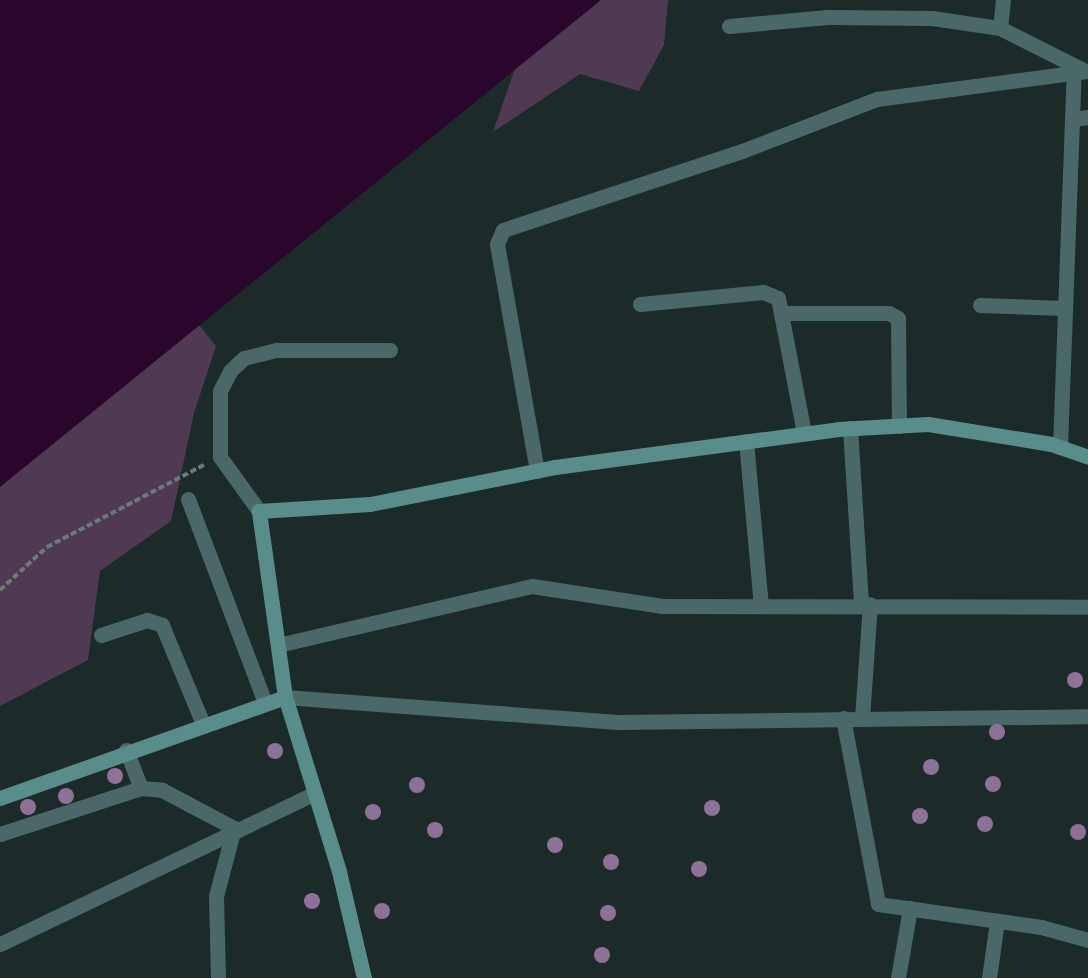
<!DOCTYPE html>
<style>
body{margin:0}
#map{position:relative;width:1088px;height:978px;overflow:hidden;background:#1d2a2a;font-family:"Zilla Slab",serif}
div>[style]{position:absolute}
[style*='--x']{left:calc(var(--x)*1px);top:calc(var(--y)*1px);width:calc(var(--w)*1px);rotate:calc(var(--a)*1deg)}
.green>*{inset:0;background:#503952}
.water>*{inset:0;background:#2a062d}
.path>*{height:4px;margin-top:-2px;transform-origin:0;background:repeating-linear-gradient(90deg,#6d7878 0 6px,transparent 0 9px)}
.street>*{height:15px;margin:-7.5px;padding:0 7.5px;transform-origin:7.5px;border-radius:7.5px;background:#496867}
.secondary>*{height:15px;margin:-7.5px;padding:0 7.5px;transform-origin:7.5px;border-radius:7.5px;background:#598d8b}
.trees>*{width:16px;height:16px;margin:-8px;border-radius:50%;background:#8d7196}
span{translate:-50% -50%;white-space:nowrap;text-align:center;line-height:1.15;-webkit-text-stroke:6px #142020;paint-order:stroke}
</style>
<div id="map">
<div class="green">
<i style="clip-path:polygon(583px 0,668px 0,664px 45px,639px 91px,580px 74px,493px 132px,522px 48px)"></i>
<i style="clip-path:polygon(191px 315px,216px 346px,194px 413px,171px 521px,100px 571px,88px 660px,0 706px,0 461px)"></i>
</div>
<div class="water">
<i style="clip-path:polygon(0 0,601px 0,0 487px)"></i>
</div>
<div class="path">
<i style="--x:0;--y:590;--w:64;--a:-42.5"></i>
<i style="--x:47;--y:547;--w:179;--a:-27.6"></i>
</div>
<div class="street">
<i style="--x:729;--y:26;--w:99;--a:-5.2"></i>
<i style="--x:828;--y:17;--w:104;--a:0.6"></i>
<i style="--x:932;--y:18;--w:69;--a:8.4"></i>
<i style="--x:1000;--y:28;--w:95;--a:26.8"></i>
<i style="--x:1000;--y:28;--w:28;--a:-84"></i>
<i style="--x:1072;--y:119;--w:16;--a:-7"></i>
<i style="--x:640;--y:304;--w:124;--a:-5.6"></i>
<i style="--x:763;--y:292;--w:16;--a:22"></i>
<i style="--x:778;--y:298;--w:137;--a:79.1"></i>
<i style="--x:980;--y:305;--w:85;--a:2"></i>
<i style="--x:784;--y:313;--w:105;--a:0"></i>
<i style="--x:889;--y:313;--w:10;--a:29"></i>
<i style="--x:898;--y:318;--w:108;--a:89.5"></i>
<i style="--x:850;--y:428;--w:176;--a:86.4"></i>
<i style="--x:746;--y:441;--w:165;--a:84.8"></i>
<i style="--x:1060;--y:447;--w:375;--a:-87.9"></i>
<i style="--x:537;--y:471;--w:230;--a:-100"></i>
<i style="--x:497;--y:244;--w:15;--a:-67"></i>
<i style="--x:503;--y:230;--w:252;--a:-18.3"></i>
<i style="--x:742;--y:151;--w:145;--a:-21.1"></i>
<i style="--x:877;--y:99;--w:213;--a:-7.6"></i>
<i style="--x:188;--y:499;--w:218;--a:69.3"></i>
<i style="--x:259;--y:511;--w:67;--a:-125.8"></i>
<i style="--x:220;--y:457;--w:66;--a:-90"></i>
<i style="--x:220;--y:391;--w:22;--a:-63"></i>
<i style="--x:230;--y:371;--w:19;--a:-43"></i>
<i style="--x:244;--y:358;--w:34;--a:-14"></i>
<i style="--x:277;--y:350;--w:113;--a:0"></i>
<i style="--x:101;--y:635;--w:48;--a:-18.1"></i>
<i style="--x:147;--y:620;--w:16;--a:18"></i>
<i style="--x:162;--y:625;--w:107;--a:67.5"></i>
<i style="--x:278;--y:645;--w:261;--a:-13.1"></i>
<i style="--x:532;--y:586;--w:132;--a:8.7"></i>
<i style="--x:662;--y:606;--w:426;--a:0.1"></i>
<i style="--x:285;--y:697;--w:334;--a:4.3"></i>
<i style="--x:618;--y:722;--w:470;--a:-0.7"></i>
<i style="--x:843;--y:718;--w:189;--a:79.3"></i>
<i style="--x:878;--y:904;--w:165;--a:8"></i>
<i style="--x:1041;--y:927;--w:49;--a:15.5"></i>
<i style="--x:862;--y:718;--w:114;--a:-86"></i>
<i style="--x:126;--y:750;--w:41;--a:68.5"></i>
<i style="--x:0;--y:834;--w:148;--a:-18.1"></i>
<i style="--x:141;--y:788;--w:21;--a:5"></i>
<i style="--x:162;--y:790;--w:81;--a:27.8"></i>
<i style="--x:234;--y:828;--w:70;--a:104.8"></i>
<i style="--x:216;--y:896;--w:82;--a:88.6"></i>
<i style="--x:0;--y:944;--w:347;--a:-25.6"></i>
<i style="--x:898;--y:978;--w:71;--a:-80.3"></i>
<i style="--x:989;--y:978;--w:58;--a:-82"></i>
</div>
<div class="secondary">
<i style="--x:0;--y:798;--w:302;--a:-19.5"></i>
<i style="--x:364;--y:978;--w:110;--a:-103.2"></i>
<i style="--x:339;--y:871;--w:182;--a:-107.2"></i>
<i style="--x:285;--y:697;--w:188;--a:-98"></i>
<i style="--x:259;--y:511;--w:111;--a:-3.6"></i>
<i style="--x:370;--y:504;--w:189;--a:-11.3"></i>
<i style="--x:555;--y:467;--w:286;--a:-7.6"></i>
<i style="--x:838;--y:429;--w:90;--a:-3.2"></i>
<i style="--x:928;--y:424;--w:125;--a:9.2"></i>
<i style="--x:1051;--y:444;--w:39;--a:19"></i>
</div>
<div class="trees">
<i style="left:1075px;top:680px"></i>
<i style="left:997px;top:732px"></i>
<i style="left:275px;top:751px"></i>
<i style="left:931px;top:767px"></i>
<i style="left:115px;top:776px"></i>
<i style="left:993px;top:784px"></i>
<i style="left:417px;top:785px"></i>
<i style="left:66px;top:796px"></i>
<i style="left:28px;top:807px"></i>
<i style="left:712px;top:808px"></i>
<i style="left:373px;top:812px"></i>
<i style="left:920px;top:816px"></i>
<i style="left:985px;top:824px"></i>
<i style="left:435px;top:830px"></i>
<i style="left:1078px;top:832px"></i>
<i style="left:555px;top:845px"></i>
<i style="left:611px;top:862px"></i>
<i style="left:699px;top:869px"></i>
<i style="left:312px;top:901px"></i>
<i style="left:382px;top:911px"></i>
<i style="left:608px;top:913px"></i>
<i style="left:602px;top:955px"></i>
</div>
</div>
